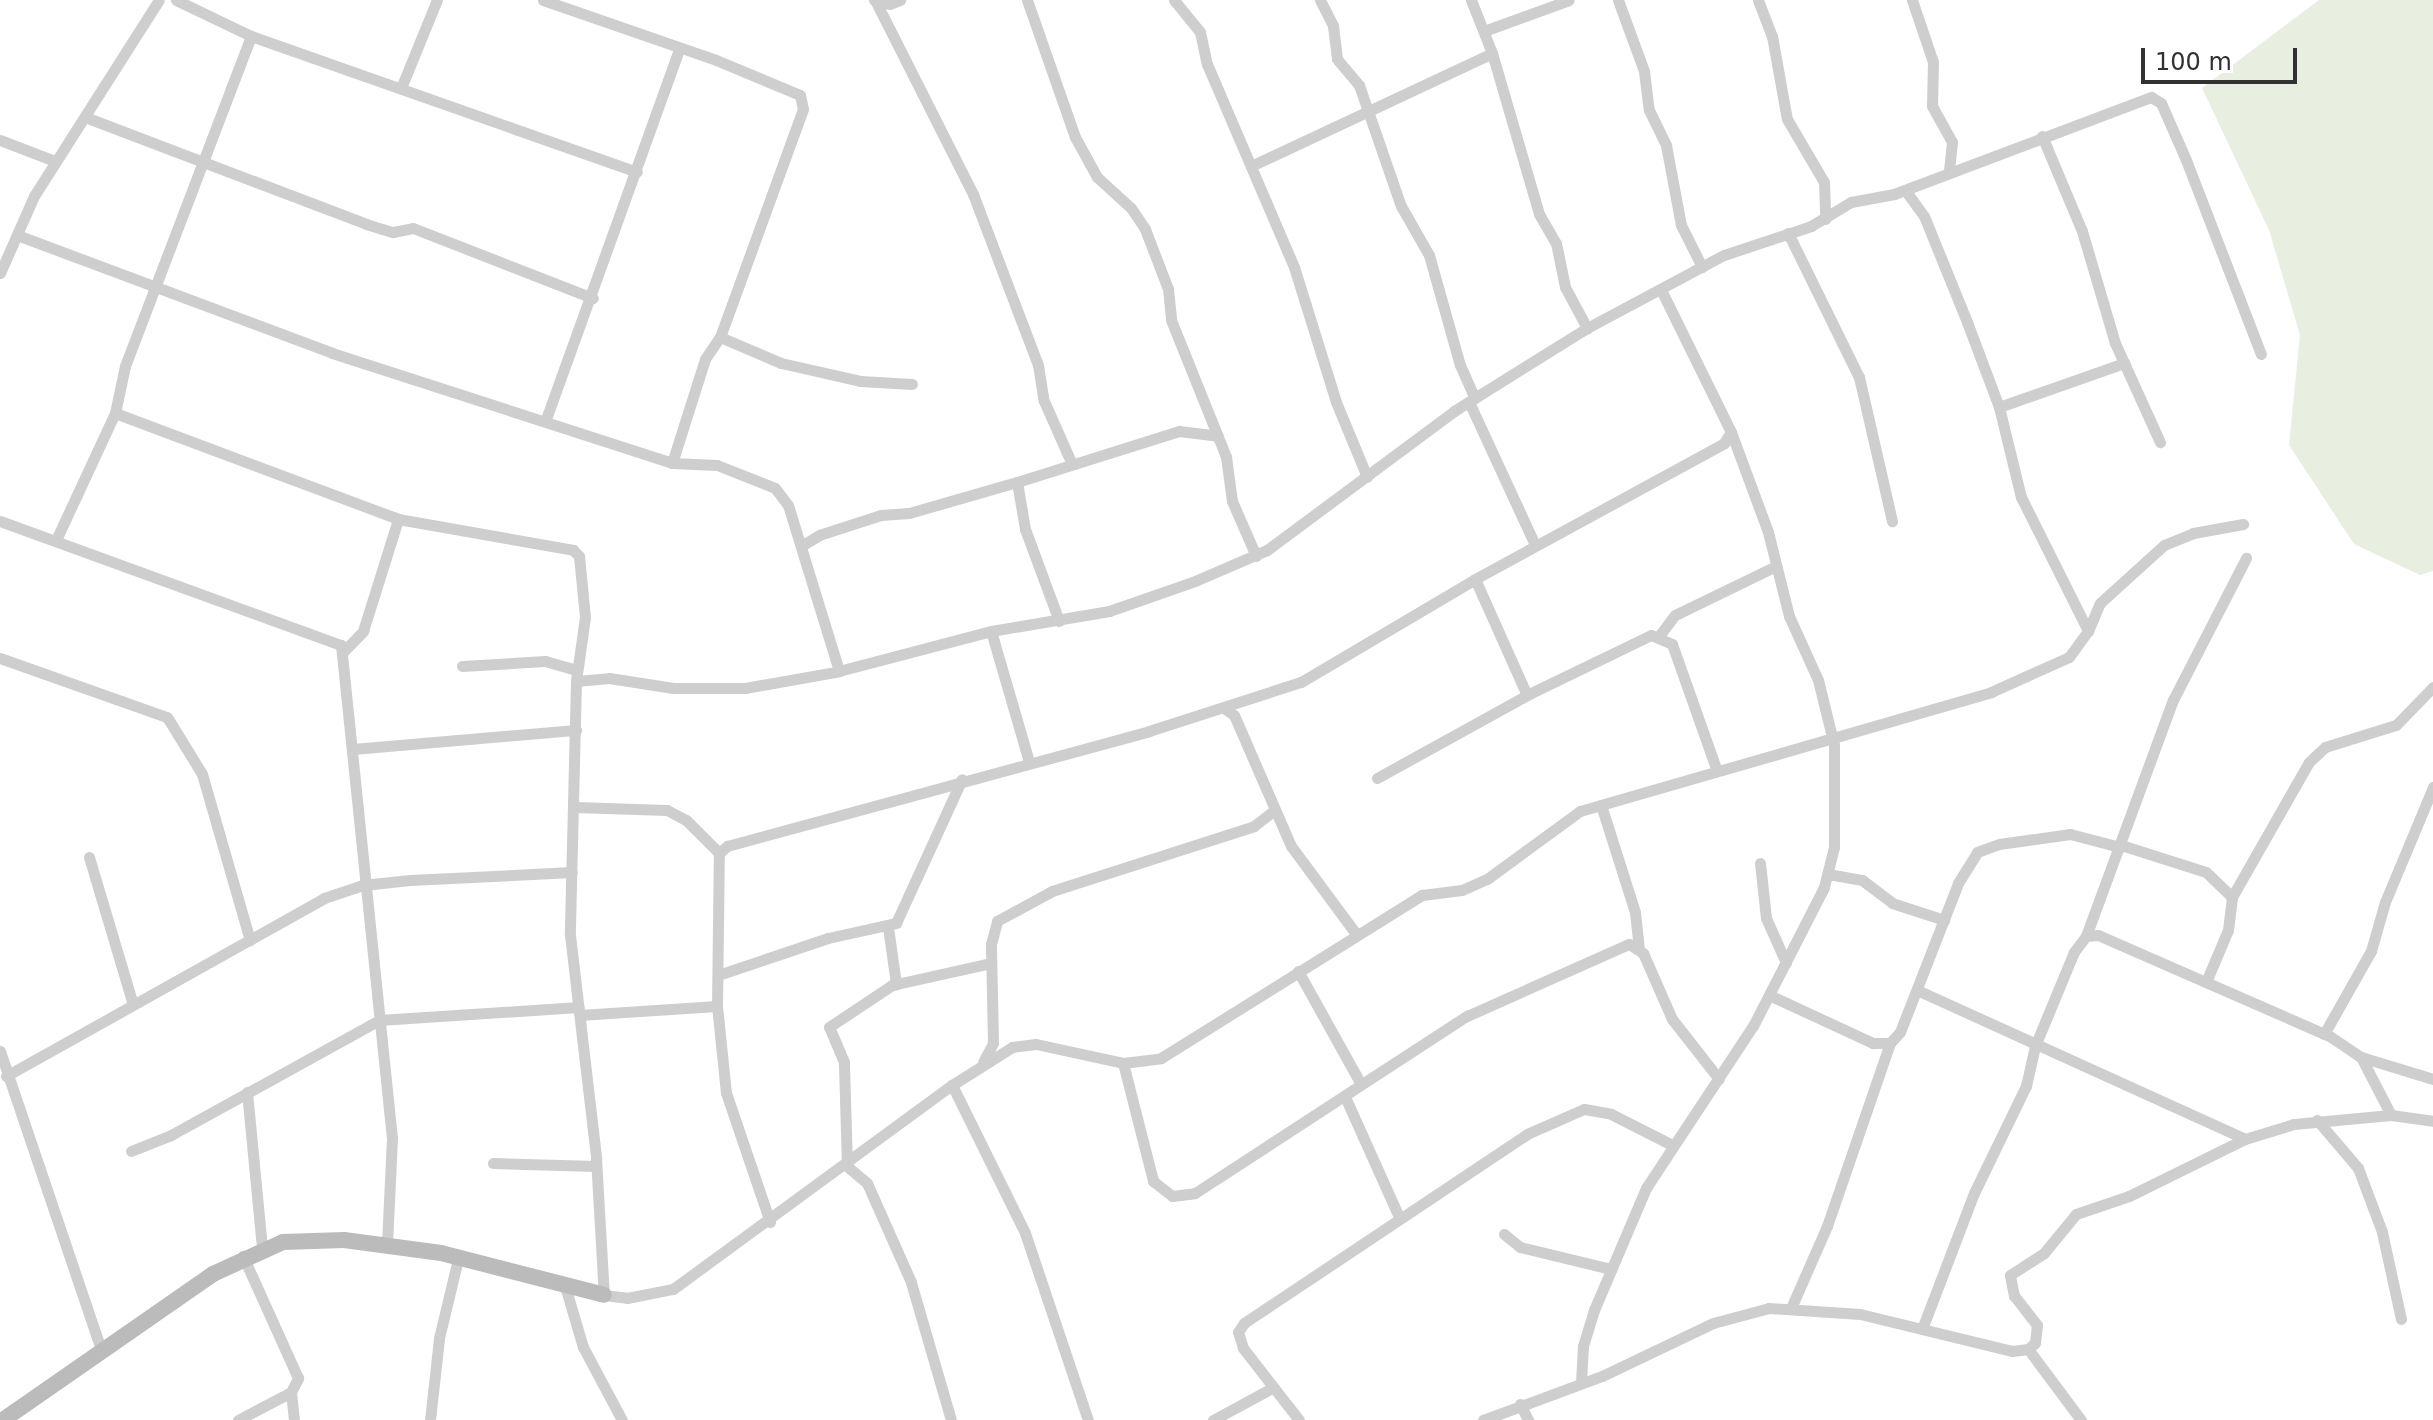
<!DOCTYPE html>
<style>
body{margin:0}
#map{position:relative;width:2433px;height:1420px;overflow:hidden;background:#fff;font-family:"DejaVu Sans",sans-serif}
div>[style]{position:absolute}
[style*='--x']{left:calc(var(--x)*1px);top:calc(var(--y)*1px);width:calc(var(--w)*1px);rotate:calc(var(--a)*1deg)}
.green>*{inset:0;background:#e8eee0}
.street>*{height:11px;margin:-5.5px;padding:0 5.5px;transform-origin:5.5px;border-radius:5.5px;background:#cecece}
.secondary>*{height:16px;margin:-8px;padding:0 8px;transform-origin:8px;border-radius:8px;background:#bbb}
span{translate:-50% -50%;white-space:nowrap;text-align:center;line-height:1.15;-webkit-text-stroke:8px #fff;paint-order:stroke}
.scale{position:absolute;left:2141px;top:48px;width:156px;height:36px;box-sizing:border-box;border:4px solid #313131;border-top:0;padding-left:10px;font-size:24px;line-height:28px;white-space:nowrap;color:#313131;-webkit-text-stroke:6px #fff;paint-order:stroke}
</style>
<div id="map">
<div class="green">
<i style="clip-path:polygon(2319px 0,2433px 0,2433px 571px,2420px 575px,2354px 544px,2289px 445px,2300px 335px,2269px 230px,2202px 88px)"></i>
</div>
<div class="street">
<i style="--x:176;--y:0;--w:83;--a:25.6"></i>
<i style="--x:251;--y:36;--w:409;--a:19.4"></i>
<i style="--x:543;--y:0;--w:183;--a:19.1"></i>
<i style="--x:716;--y:60;--w:91;--a:22.6"></i>
<i style="--x:800;--y:95;--w:14;--a:78"></i>
<i style="--x:803;--y:109;--w:243;--a:110"></i>
<i style="--x:874;--y:0;--w:16;--a:14"></i>
<i style="--x:890;--y:4;--w:11;--a:-22"></i>
<i style="--x:1027;--y:0;--w:145;--a:70.7"></i>
<i style="--x:1075;--y:137;--w:46;--a:61.2"></i>
<i style="--x:1097;--y:177;--w:46;--a:42.4"></i>
<i style="--x:1131;--y:208;--w:25;--a:56"></i>
<i style="--x:1145;--y:229;--w:64;--a:69"></i>
<i style="--x:1168;--y:289;--w:31;--a:84"></i>
<i style="--x:1171;--y:320;--w:148;--a:68.1"></i>
<i style="--x:1226;--y:457;--w:44;--a:82.2"></i>
<i style="--x:1232;--y:501;--w:60;--a:66.4"></i>
<i style="--x:1174;--y:0;--w:41;--a:50.9"></i>
<i style="--x:1200;--y:32;--w:33;--a:78"></i>
<i style="--x:1207;--y:64;--w:221;--a:66.8"></i>
<i style="--x:1294;--y:267;--w:141;--a:72.7"></i>
<i style="--x:1336;--y:402;--w:81;--a:67.5"></i>
<i style="--x:1320;--y:0;--w:29;--a:63"></i>
<i style="--x:1333;--y:26;--w:33;--a:83"></i>
<i style="--x:1337;--y:59;--w:34;--a:50"></i>
<i style="--x:1359;--y:85;--w:128;--a:70.9"></i>
<i style="--x:1401;--y:206;--w:56;--a:60.3"></i>
<i style="--x:1429;--y:255;--w:114;--a:74.3"></i>
<i style="--x:1460;--y:365;--w:36;--a:66"></i>
<i style="--x:1471;--y:0;--w:57;--a:68.4"></i>
<i style="--x:1492;--y:53;--w:168;--a:73.7"></i>
<i style="--x:1539;--y:214;--w:34;--a:60"></i>
<i style="--x:1556;--y:243;--w:45;--a:78.4"></i>
<i style="--x:1565;--y:287;--w:47;--a:61.8"></i>
<i style="--x:1618;--y:0;--w:76;--a:69.9"></i>
<i style="--x:1644;--y:71;--w:39;--a:83"></i>
<i style="--x:1649;--y:110;--w:39;--a:64"></i>
<i style="--x:1666;--y:145;--w:81;--a:79.4"></i>
<i style="--x:1681;--y:225;--w:47;--a:63.4"></i>
<i style="--x:1758;--y:0;--w:39;--a:69"></i>
<i style="--x:1772;--y:36;--w:84;--a:79.8"></i>
<i style="--x:1787;--y:119;--w:73;--a:59.6"></i>
<i style="--x:1824;--y:182;--w:37;--a:88"></i>
<i style="--x:1912;--y:0;--w:65;--a:71.3"></i>
<i style="--x:1933;--y:62;--w:44;--a:91.3"></i>
<i style="--x:1932;--y:106;--w:41;--a:60.9"></i>
<i style="--x:1952;--y:142;--w:31;--a:96"></i>
<i style="--x:876;--y:2;--w:215;--a:63.2"></i>
<i style="--x:973;--y:194;--w:183;--a:69.2"></i>
<i style="--x:1038;--y:365;--w:36;--a:81"></i>
<i style="--x:1044;--y:401;--w:67;--a:66.1"></i>
<i style="--x:1484;--y:31;--w:90;--a:-20"></i>
<i style="--x:401;--y:88;--w:95;--a:-67.8"></i>
<i style="--x:85;--y:117;--w:301;--a:20.8"></i>
<i style="--x:366;--y:224;--w:28;--a:17"></i>
<i style="--x:393;--y:232;--w:20;--a:-11"></i>
<i style="--x:413;--y:228;--w:193;--a:21.3"></i>
<i style="--x:2042;--y:136;--w:103;--a:67.2"></i>
<i style="--x:2082;--y:231;--w:117;--a:73.6"></i>
<i style="--x:2115;--y:343;--w:109;--a:65.6"></i>
<i style="--x:0;--y:140;--w:59;--a:20.9"></i>
<i style="--x:1251;--y:166;--w:266;--a:-25.1"></i>
<i style="--x:1905;--y:190;--w:32;--a:54"></i>
<i style="--x:1924;--y:216;--w:114;--a:67.9"></i>
<i style="--x:1967;--y:322;--w:91;--a:69.4"></i>
<i style="--x:1999;--y:407;--w:93;--a:76.3"></i>
<i style="--x:2021;--y:497;--w:150;--a:63.4"></i>
<i style="--x:1788;--y:233;--w:161;--a:63.8"></i>
<i style="--x:1859;--y:377;--w:148;--a:77.1"></i>
<i style="--x:17;--y:235;--w:336;--a:20.5"></i>
<i style="--x:332;--y:353;--w:357;--a:17.9"></i>
<i style="--x:672;--y:463;--w:45;--a:2.5"></i>
<i style="--x:717;--y:465;--w:62;--a:21.6"></i>
<i style="--x:775;--y:488;--w:21;--a:53"></i>
<i style="--x:788;--y:505;--w:174;--a:72.9"></i>
<i style="--x:0;--y:273;--w:84;--a:-66.2"></i>
<i style="--x:34;--y:196;--w:232;--a:-57.5"></i>
<i style="--x:1469;--y:402;--w:157;--a:65.2"></i>
<i style="--x:1999;--y:407;--w:133;--a:-19.4"></i>
<i style="--x:115;--y:413;--w:302;--a:20.5"></i>
<i style="--x:398;--y:519;--w:178;--a:10"></i>
<i style="--x:573;--y:550;--w:8;--a:45"></i>
<i style="--x:579;--y:556;--w:61;--a:84.4"></i>
<i style="--x:585;--y:617;--w:65;--a:98"></i>
<i style="--x:576;--y:681;--w:254;--a:91.4"></i>
<i style="--x:570;--y:935;--w:225;--a:83.3"></i>
<i style="--x:596;--y:1158;--w:137;--a:86.7"></i>
<i style="--x:604;--y:1295;--w:23;--a:7"></i>
<i style="--x:627;--y:1298;--w:47;--a:-11.1"></i>
<i style="--x:673;--y:1289;--w:346;--a:-36.2"></i>
<i style="--x:952;--y:1085;--w:71;--a:-32.3"></i>
<i style="--x:1012;--y:1047;--w:24;--a:-7"></i>
<i style="--x:1036;--y:1044;--w:89;--a:12.3"></i>
<i style="--x:1123;--y:1063;--w:38;--a:-7"></i>
<i style="--x:1161;--y:1058;--w:308;--a:-32"></i>
<i style="--x:1422;--y:895;--w:40;--a:-7.1"></i>
<i style="--x:1462;--y:890;--w:27;--a:-24"></i>
<i style="--x:1487;--y:879;--w:115;--a:-36.2"></i>
<i style="--x:1580;--y:811;--w:428;--a:-16.1"></i>
<i style="--x:1991;--y:692;--w:85;--a:-24.2"></i>
<i style="--x:2069;--y:657;--w:32;--a:-54"></i>
<i style="--x:2088;--y:631;--w:30;--a:-67"></i>
<i style="--x:2100;--y:603;--w:86;--a:-42.2"></i>
<i style="--x:2164;--y:545;--w:31;--a:-22"></i>
<i style="--x:2193;--y:533;--w:51;--a:-10.2"></i>
<i style="--x:546;--y:419;--w:393;--a:-70.2"></i>
<i style="--x:672;--y:463;--w:109;--a:-72.4"></i>
<i style="--x:705;--y:359;--w:27;--a:-56"></i>
<i style="--x:720;--y:337;--w:66;--a:23.1"></i>
<i style="--x:781;--y:363;--w:81;--a:12.8"></i>
<i style="--x:860;--y:381;--w:52;--a:3.3"></i>
<i style="--x:1017;--y:482;--w:48;--a:80.3"></i>
<i style="--x:1025;--y:529;--w:98;--a:69.7"></i>
<i style="--x:0;--y:521;--w:363;--a:20"></i>
<i style="--x:341;--y:645;--w:496;--a:84.1"></i>
<i style="--x:392;--y:1138;--w:106;--a:92.7"></i>
<i style="--x:56;--y:540;--w:140;--a:-65.1"></i>
<i style="--x:115;--y:413;--w:48;--a:-78"></i>
<i style="--x:125;--y:366;--w:353;--a:-69.1"></i>
<i style="--x:801;--y:546;--w:21;--a:-31"></i>
<i style="--x:819;--y:535;--w:65;--a:-17.9"></i>
<i style="--x:881;--y:515;--w:28;--a:-4"></i>
<i style="--x:909;--y:513;--w:112;--a:-16"></i>
<i style="--x:1017;--y:482;--w:170;--a:-17.5"></i>
<i style="--x:1179;--y:431;--w:39;--a:7"></i>
<i style="--x:1475;--y:579;--w:127;--a:65.9"></i>
<i style="--x:991;--y:631;--w:136;--a:73.8"></i>
<i style="--x:1659;--y:636;--w:26;--a:-53"></i>
<i style="--x:1675;--y:615;--w:112;--a:-25.9"></i>
<i style="--x:344;--y:651;--w:28;--a:-46"></i>
<i style="--x:363;--y:631;--w:117;--a:-72.6"></i>
<i style="--x:0;--y:658;--w:177;--a:19.5"></i>
<i style="--x:167;--y:717;--w:67;--a:58.4"></i>
<i style="--x:202;--y:774;--w:173;--a:73.9"></i>
<i style="--x:462;--y:666;--w:83;--a:-3.4"></i>
<i style="--x:545;--y:661;--w:33;--a:16"></i>
<i style="--x:576;--y:681;--w:33;--a:-5"></i>
<i style="--x:609;--y:678;--w:65;--a:8.9"></i>
<i style="--x:673;--y:688;--w:72;--a:0"></i>
<i style="--x:745;--y:688;--w:91;--a:-10.1"></i>
<i style="--x:835;--y:672;--w:161;--a:-14.7"></i>
<i style="--x:991;--y:631;--w:120;--a:-9.6"></i>
<i style="--x:1109;--y:611;--w:91;--a:-19.2"></i>
<i style="--x:1195;--y:581;--w:78;--a:-23.3"></i>
<i style="--x:1267;--y:550;--w:233;--a:-36.6"></i>
<i style="--x:1454;--y:411;--w:157;--a:-32"></i>
<i style="--x:1587;--y:328;--w:155;--a:-28.1"></i>
<i style="--x:1724;--y:255;--w:92;--a:-18.4"></i>
<i style="--x:1811;--y:226;--w:47;--a:-31"></i>
<i style="--x:1851;--y:202;--w:44;--a:-10.5"></i>
<i style="--x:1894;--y:194;--w:275;--a:-20.7"></i>
<i style="--x:2151;--y:97;--w:12;--a:31"></i>
<i style="--x:2161;--y:103;--w:62;--a:66.3"></i>
<i style="--x:2186;--y:160;--w:208;--a:68.9"></i>
<i style="--x:1224;--y:708;--w:12;--a:35"></i>
<i style="--x:1234;--y:715;--w:143;--a:66.5"></i>
<i style="--x:1291;--y:846;--w:109;--a:53.5"></i>
<i style="--x:353;--y:749;--w:224;--a:-4.9"></i>
<i style="--x:1377;--y:778;--w:176;--a:-28.9"></i>
<i style="--x:1531;--y:693;--w:133;--a:-25.8"></i>
<i style="--x:1651;--y:635;--w:23;--a:23"></i>
<i style="--x:1672;--y:644;--w:135;--a:70.5"></i>
<i style="--x:1601;--y:805;--w:112;--a:72.4"></i>
<i style="--x:1635;--y:912;--w:38;--a:84"></i>
<i style="--x:575;--y:807;--w:92;--a:1.9"></i>
<i style="--x:667;--y:810;--w:21;--a:28"></i>
<i style="--x:686;--y:820;--w:47;--a:45"></i>
<i style="--x:2121;--y:845;--w:89;--a:17.6"></i>
<i style="--x:2206;--y:872;--w:36;--a:44"></i>
<i style="--x:89;--y:857;--w:154;--a:73.4"></i>
<i style="--x:1760;--y:863;--w:55;--a:83.8"></i>
<i style="--x:1766;--y:918;--w:49;--a:66"></i>
<i style="--x:1828;--y:874;--w:35;--a:10"></i>
<i style="--x:1862;--y:880;--w:38;--a:37"></i>
<i style="--x:1892;--y:903;--w:55;--a:18.1"></i>
<i style="--x:888;--y:927;--w:58;--a:82"></i>
<i style="--x:2086;--y:936;--w:252;--a:-69.8"></i>
<i style="--x:2173;--y:700;--w:160;--a:-62.8"></i>
<i style="--x:1298;--y:971;--w:129;--a:60.9"></i>
<i style="--x:718;--y:975;--w:116;--a:-18.6"></i>
<i style="--x:828;--y:938;--w:70;--a:-12.4"></i>
<i style="--x:896;--y:923;--w:158;--a:-65.4"></i>
<i style="--x:2206;--y:982;--w:56;--a:-67.1"></i>
<i style="--x:2228;--y:930;--w:33;--a:-83"></i>
<i style="--x:2232;--y:897;--w:155;--a:-60.3"></i>
<i style="--x:2309;--y:762;--w:22;--a:-43"></i>
<i style="--x:2325;--y:747;--w:74;--a:-17.2"></i>
<i style="--x:2396;--y:725;--w:53;--a:-45.8"></i>
<i style="--x:1917;--y:990;--w:360;--a:24.4"></i>
<i style="--x:1769;--y:995;--w:115;--a:24.8"></i>
<i style="--x:1873;--y:1043;--w:17;--a:0"></i>
<i style="--x:1890;--y:1043;--w:15;--a:-48"></i>
<i style="--x:1900;--y:1032;--w:160;--a:-68.7"></i>
<i style="--x:1958;--y:883;--w:36;--a:-58"></i>
<i style="--x:1977;--y:852;--w:23;--a:-20"></i>
<i style="--x:1999;--y:844;--w:72;--a:-8"></i>
<i style="--x:2070;--y:834;--w:52;--a:14.6"></i>
<i style="--x:580;--y:1015;--w:137;--a:-3.8"></i>
<i style="--x:2324;--y:1034;--w:95;--a:-60.5"></i>
<i style="--x:2371;--y:951;--w:51;--a:-74.1"></i>
<i style="--x:2385;--y:902;--w:125;--a:-67.3"></i>
<i style="--x:0;--y:1051;--w:315;--a:71.3"></i>
<i style="--x:2361;--y:1057;--w:75;--a:17"></i>
<i style="--x:983;--y:1062;--w:21;--a:-62"></i>
<i style="--x:993;--y:1043;--w:99;--a:-91.2"></i>
<i style="--x:991;--y:944;--w:24;--a:-75"></i>
<i style="--x:997;--y:921;--w:63;--a:-28.6"></i>
<i style="--x:1052;--y:891;--w:212;--a:-17.8"></i>
<i style="--x:1254;--y:826;--w:24;--a:-38"></i>
<i style="--x:1123;--y:1063;--w:122;--a:75.7"></i>
<i style="--x:1153;--y:1181;--w:24;--a:38"></i>
<i style="--x:1172;--y:1196;--w:23;--a:-7"></i>
<i style="--x:1195;--y:1193;--w:325;--a:-33.1"></i>
<i style="--x:1467;--y:1016;--w:177;--a:-24"></i>
<i style="--x:1629;--y:944;--w:17;--a:33"></i>
<i style="--x:1643;--y:953;--w:72;--a:66.3"></i>
<i style="--x:1672;--y:1019;--w:76;--a:51.9"></i>
<i style="--x:6;--y:1076;--w:364;--a:-29.2"></i>
<i style="--x:324;--y:898;--w:41;--a:-18.4"></i>
<i style="--x:363;--y:885;--w:47;--a:-6.1"></i>
<i style="--x:410;--y:880;--w:162;--a:-2.8"></i>
<i style="--x:952;--y:1085;--w:165;--a:63.7"></i>
<i style="--x:1025;--y:1233;--w:197;--a:71.4"></i>
<i style="--x:247;--y:1092;--w:158;--a:84.5"></i>
<i style="--x:1346;--y:1099;--w:129;--a:65.8"></i>
<i style="--x:2317;--y:1120;--w:63;--a:49.5"></i>
<i style="--x:2358;--y:1168;--w:68;--a:69.4"></i>
<i style="--x:2382;--y:1232;--w:89;--a:77.7"></i>
<i style="--x:131;--y:1151;--w:43;--a:-21.8"></i>
<i style="--x:171;--y:1135;--w:238;--a:-28.9"></i>
<i style="--x:379;--y:1020;--w:200;--a:-3.7"></i>
<i style="--x:493;--y:1163;--w:103;--a:1.7"></i>
<i style="--x:770;--y:1222;--w:136;--a:-108.8"></i>
<i style="--x:726;--y:1093;--w:87;--a:-95.9"></i>
<i style="--x:717;--y:1006;--w:153;--a:-89.3"></i>
<i style="--x:719;--y:853;--w:11;--a:-41"></i>
<i style="--x:727;--y:846;--w:437;--a:-15.2"></i>
<i style="--x:1149;--y:731;--w:160;--a:-17.9"></i>
<i style="--x:1301;--y:682;--w:202;--a:-30.6"></i>
<i style="--x:1475;--y:579;--w:284;--a:-28.6"></i>
<i style="--x:1724;--y:443;--w:13;--a:-58"></i>
<i style="--x:1504;--y:1234;--w:21;--a:39"></i>
<i style="--x:1520;--y:1247;--w:94;--a:13.6"></i>
<i style="--x:565;--y:1286;--w:64;--a:73.6"></i>
<i style="--x:583;--y:1347;--w:83;--a:61.9"></i>
<i style="--x:1791;--y:1308;--w:90;--a:-66.3"></i>
<i style="--x:1827;--y:1226;--w:194;--a:-71"></i>
<i style="--x:1922;--y:1329;--w:146;--a:-69.1"></i>
<i style="--x:1974;--y:1193;--w:119;--a:-64.1"></i>
<i style="--x:2026;--y:1086;--w:41;--a:-77.3"></i>
<i style="--x:2035;--y:1046;--w:102;--a:-67.5"></i>
<i style="--x:2074;--y:952;--w:20;--a:-53"></i>
<i style="--x:2086;--y:936;--w:12;--a:-5"></i>
<i style="--x:2098;--y:935;--w:254;--a:23.6"></i>
<i style="--x:2331;--y:1037;--w:36;--a:34"></i>
<i style="--x:2361;--y:1057;--w:65;--a:62.7"></i>
<i style="--x:2028;--y:1349;--w:89;--a:53.3"></i>
<i style="--x:1581;--y:1383;--w:37;--a:-87"></i>
<i style="--x:1583;--y:1346;--w:38;--a:-73"></i>
<i style="--x:1594;--y:1310;--w:133;--a:-66.9"></i>
<i style="--x:1646;--y:1188;--w:194;--a:-56.6"></i>
<i style="--x:1753;--y:1026;--w:156;--a:-62.9"></i>
<i style="--x:1824;--y:887;--w:41;--a:-76"></i>
<i style="--x:1834;--y:847;--w:102;--a:-90"></i>
<i style="--x:1834;--y:745;--w:67;--a:-103.8"></i>
<i style="--x:1818;--y:680;--w:70;--a:-114.4"></i>
<i style="--x:1789;--y:616;--w:87;--a:-104"></i>
<i style="--x:1768;--y:532;--w:107;--a:-110.3"></i>
<i style="--x:1731;--y:432;--w:158;--a:-116.2"></i>
<i style="--x:291;--y:1392;--w:28;--a:84"></i>
<i style="--x:1520;--y:1404;--w:18;--a:63"></i>
<i style="--x:238;--y:1420;--w:60;--a:-27.8"></i>
<i style="--x:291;--y:1392;--w:16;--a:-63"></i>
<i style="--x:298;--y:1378;--w:134;--a:-114.3"></i>
<i style="--x:430;--y:1420;--w:82;--a:-83.7"></i>
<i style="--x:439;--y:1338;--w:81;--a:-76.5"></i>
<i style="--x:951;--y:1420;--w:144;--a:-106.2"></i>
<i style="--x:911;--y:1282;--w:108;--a:-114"></i>
<i style="--x:867;--y:1183;--w:26;--a:-140"></i>
<i style="--x:847;--y:1166;--w:104;--a:-91.7"></i>
<i style="--x:844;--y:1062;--w:38;--a:-113"></i>
<i style="--x:829;--y:1027;--w:76;--a:-33.7"></i>
<i style="--x:892;--y:985;--w:101;--a:-12.5"></i>
<i style="--x:1213;--y:1420;--w:67;--a:-28.5"></i>
<i style="--x:1299;--y:1420;--w:91;--a:-127.9"></i>
<i style="--x:1243;--y:1348;--w:17;--a:-107"></i>
<i style="--x:1238;--y:1332;--w:11;--a:-56"></i>
<i style="--x:1244;--y:1323;--w:340;--a:-33.7"></i>
<i style="--x:1527;--y:1134;--w:62;--a:-23.7"></i>
<i style="--x:1584;--y:1109;--w:27;--a:10"></i>
<i style="--x:1611;--y:1114;--w:68;--a:26.9"></i>
<i style="--x:1483;--y:1420;--w:127;--a:-20.3"></i>
<i style="--x:1602;--y:1376;--w:123;--a:-25.5"></i>
<i style="--x:1713;--y:1323;--w:58;--a:-15"></i>
<i style="--x:1769;--y:1308;--w:91;--a:3.8"></i>
<i style="--x:1860;--y:1314;--w:156;--a:13.7"></i>
<i style="--x:2012;--y:1351;--w:16;--a:-7"></i>
<i style="--x:2028;--y:1349;--w:9;--a:-41"></i>
<i style="--x:2035;--y:1343;--w:18;--a:-84"></i>
<i style="--x:2037;--y:1325;--w:37;--a:-128"></i>
<i style="--x:2014;--y:1296;--w:21;--a:-101"></i>
<i style="--x:2010;--y:1275;--w:40;--a:-32.9"></i>
<i style="--x:2044;--y:1253;--w:50;--a:-50.6"></i>
<i style="--x:2076;--y:1214;--w:56;--a:-18.8"></i>
<i style="--x:2129;--y:1196;--w:129;--a:-26.2"></i>
<i style="--x:2245;--y:1139;--w:51;--a:-17"></i>
<i style="--x:2294;--y:1124;--w:97;--a:-5.3"></i>
<i style="--x:2391;--y:1115;--w:42;--a:8.1"></i>
</div>
<div class="secondary">
<i style="--x:3;--y:1420;--w:256;--a:-34.8"></i>
<i style="--x:213;--y:1274;--w:77;--a:-24.6"></i>
<i style="--x:283;--y:1242;--w:61;--a:-1.9"></i>
<i style="--x:344;--y:1240;--w:98;--a:7.6"></i>
<i style="--x:441;--y:1253;--w:168;--a:14.4"></i>
</div>
<div class="scale">100 m</div>
</div>
